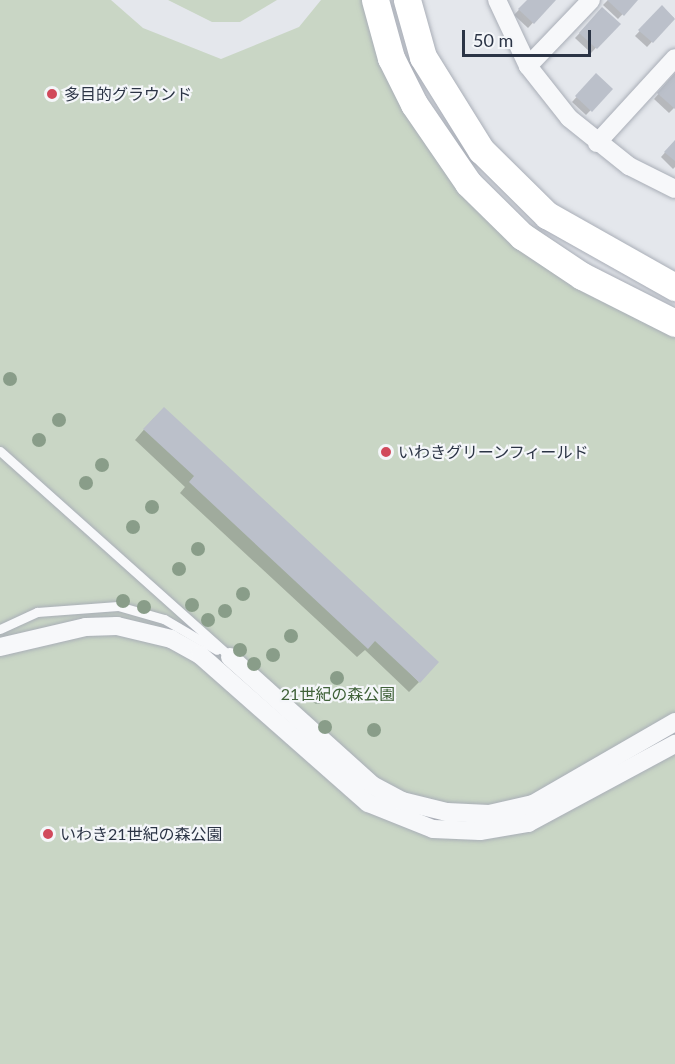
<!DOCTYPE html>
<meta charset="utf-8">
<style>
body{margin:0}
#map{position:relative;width:675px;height:1064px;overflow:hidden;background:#e4e7ec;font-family:Lato,"Noto Sans JP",sans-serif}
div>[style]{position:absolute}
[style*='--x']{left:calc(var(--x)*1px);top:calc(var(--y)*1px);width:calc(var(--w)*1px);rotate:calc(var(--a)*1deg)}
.green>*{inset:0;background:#c9d6c5}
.shadow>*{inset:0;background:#0003}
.building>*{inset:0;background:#bbc0ca}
.roads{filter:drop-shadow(0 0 2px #a9aeb7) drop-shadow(0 0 2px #a9aeb7)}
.lane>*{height:9px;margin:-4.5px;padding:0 4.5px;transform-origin:4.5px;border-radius:4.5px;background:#f7f8fa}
.street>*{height:18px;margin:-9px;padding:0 9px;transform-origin:9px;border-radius:9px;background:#f7f8fa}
.secondary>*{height:27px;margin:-13.5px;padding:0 13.5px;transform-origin:13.5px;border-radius:13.5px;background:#fff}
.trees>*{width:14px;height:14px;margin:-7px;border-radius:50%;background:#899d89}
.dots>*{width:16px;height:16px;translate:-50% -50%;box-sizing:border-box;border:3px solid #f4f6f9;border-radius:50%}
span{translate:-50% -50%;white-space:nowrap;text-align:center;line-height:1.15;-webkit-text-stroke:4.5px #f4f6f9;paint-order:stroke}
.poi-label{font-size:16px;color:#2b3445}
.left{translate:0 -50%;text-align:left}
.park-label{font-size:16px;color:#3f6138}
.scale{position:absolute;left:462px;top:30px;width:129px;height:27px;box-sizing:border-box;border:3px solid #2b3445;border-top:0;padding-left:8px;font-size:18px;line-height:21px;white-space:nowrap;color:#2b3445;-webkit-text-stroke:4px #f4f6f9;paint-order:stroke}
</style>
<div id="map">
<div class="green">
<i style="clip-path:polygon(0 0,111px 0,143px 28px,221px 59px,299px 27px,321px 0,375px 0,468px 183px,675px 323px,675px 1064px,0 1064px)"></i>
<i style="clip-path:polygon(168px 0,277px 0,240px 22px,212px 22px)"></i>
</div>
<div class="shadow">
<i style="clip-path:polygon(528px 0,554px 0,528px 28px,514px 15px)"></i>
<i style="clip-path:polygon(608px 0,636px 0,618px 19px,603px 5px)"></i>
<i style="clip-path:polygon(662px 7px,674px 18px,647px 47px,635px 36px)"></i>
<i style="clip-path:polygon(602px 9px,618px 24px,591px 53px,575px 38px)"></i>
<i style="clip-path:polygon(675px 75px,675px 107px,669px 113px,654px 99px)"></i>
<i style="clip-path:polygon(596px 76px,611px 89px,586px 115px,572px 102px)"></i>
<i style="clip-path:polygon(675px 141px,675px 167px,673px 169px,661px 157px)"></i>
<i style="clip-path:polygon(154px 418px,419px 682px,409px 692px,365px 650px,357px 657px,180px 493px,185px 487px,135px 440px)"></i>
</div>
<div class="building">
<i style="clip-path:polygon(527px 0,556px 0,534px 24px,518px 9px)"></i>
<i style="clip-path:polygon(607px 0,638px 0,624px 16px)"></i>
<i style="clip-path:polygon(662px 5px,675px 19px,653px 43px,638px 30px)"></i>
<i style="clip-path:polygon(602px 7px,621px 24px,597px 49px,579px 33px)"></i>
<i style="clip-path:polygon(596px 73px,613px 89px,592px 112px,575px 96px)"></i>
<i style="clip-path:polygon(675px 73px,675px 109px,657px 93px)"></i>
<i style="clip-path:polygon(675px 140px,675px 161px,664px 152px)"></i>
<i style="clip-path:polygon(164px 407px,439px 662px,420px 683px,375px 641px,368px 649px,189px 482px,194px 476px,143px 429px)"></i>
</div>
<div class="roads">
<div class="lane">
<i style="--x:0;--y:451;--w:309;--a:41.8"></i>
<i style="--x:0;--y:629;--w:41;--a:-24.7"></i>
<i style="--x:37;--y:612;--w:81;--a:-4.2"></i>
<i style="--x:118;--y:606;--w:48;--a:15.8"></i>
<i style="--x:164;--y:619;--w:61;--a:30.3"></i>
</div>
<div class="street">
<i style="--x:497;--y:0;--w:73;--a:64.8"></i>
<i style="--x:528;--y:66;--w:66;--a:51.7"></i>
<i style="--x:569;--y:118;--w:77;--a:38.7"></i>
<i style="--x:629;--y:166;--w:51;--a:26.6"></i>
<i style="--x:528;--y:66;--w:91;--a:-46.3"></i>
<i style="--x:597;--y:143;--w:115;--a:-47.5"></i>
<i style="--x:0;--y:647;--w:88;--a:-13.1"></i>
<i style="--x:86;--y:627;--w:31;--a:-2"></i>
<i style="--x:117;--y:626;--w:56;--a:13.5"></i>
<i style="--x:171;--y:639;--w:33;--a:29"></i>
<i style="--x:200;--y:655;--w:224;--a:41.4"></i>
<i style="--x:368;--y:803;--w:70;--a:21.8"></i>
<i style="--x:433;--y:829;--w:47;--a:2.4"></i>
<i style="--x:480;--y:831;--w:49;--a:-9.5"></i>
<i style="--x:528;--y:823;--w:167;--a:-28.3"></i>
<i style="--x:230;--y:657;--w:191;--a:42"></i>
<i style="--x:372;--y:785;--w:34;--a:28"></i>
<i style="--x:402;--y:801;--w:46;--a:13.7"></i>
<i style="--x:447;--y:812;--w:42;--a:2.7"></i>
<i style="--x:489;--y:814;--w:45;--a:-12.8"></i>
<i style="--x:533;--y:804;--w:164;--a:-30"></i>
</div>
<div class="secondary">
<i style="--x:375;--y:0;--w:60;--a:74.6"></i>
<i style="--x:391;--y:58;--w:51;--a:63.4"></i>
<i style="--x:414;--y:104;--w:96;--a:55.6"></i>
<i style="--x:468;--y:183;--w:76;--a:44.5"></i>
<i style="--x:522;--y:236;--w:72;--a:33.7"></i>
<i style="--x:582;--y:276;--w:104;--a:26.8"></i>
<i style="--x:407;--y:0;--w:59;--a:74.3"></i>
<i style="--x:423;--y:57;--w:110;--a:58.1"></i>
<i style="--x:481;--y:150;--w:93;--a:44.6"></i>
<i style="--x:547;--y:215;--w:147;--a:29.4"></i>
</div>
</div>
<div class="trees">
<i style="left:10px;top:379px"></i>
<i style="left:59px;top:420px"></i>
<i style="left:39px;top:440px"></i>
<i style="left:102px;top:465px"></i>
<i style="left:86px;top:483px"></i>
<i style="left:152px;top:507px"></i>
<i style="left:133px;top:527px"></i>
<i style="left:198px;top:549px"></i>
<i style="left:179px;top:569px"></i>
<i style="left:243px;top:594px"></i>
<i style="left:123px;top:601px"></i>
<i style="left:192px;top:605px"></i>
<i style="left:144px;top:607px"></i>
<i style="left:225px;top:611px"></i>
<i style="left:208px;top:620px"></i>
<i style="left:291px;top:636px"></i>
<i style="left:240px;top:650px"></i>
<i style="left:273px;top:655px"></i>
<i style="left:254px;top:664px"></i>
<i style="left:337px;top:678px"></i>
<i style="left:318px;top:697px"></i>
<i style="left:325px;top:727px"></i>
<i style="left:374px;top:730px"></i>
</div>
<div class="dots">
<i style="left:52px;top:94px;background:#d1495b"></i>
<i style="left:386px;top:452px;background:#d1495b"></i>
<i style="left:48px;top:834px;background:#d1495b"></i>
</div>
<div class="poi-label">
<span class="left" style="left:64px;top:94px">多目的グラウンド</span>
<span class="left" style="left:398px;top:452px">いわきグリーンフィールド</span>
<span class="left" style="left:60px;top:834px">いわき21世紀の森公園</span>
</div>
<div class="park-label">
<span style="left:338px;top:694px">21世紀の森公園</span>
</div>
<div class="scale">50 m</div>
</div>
